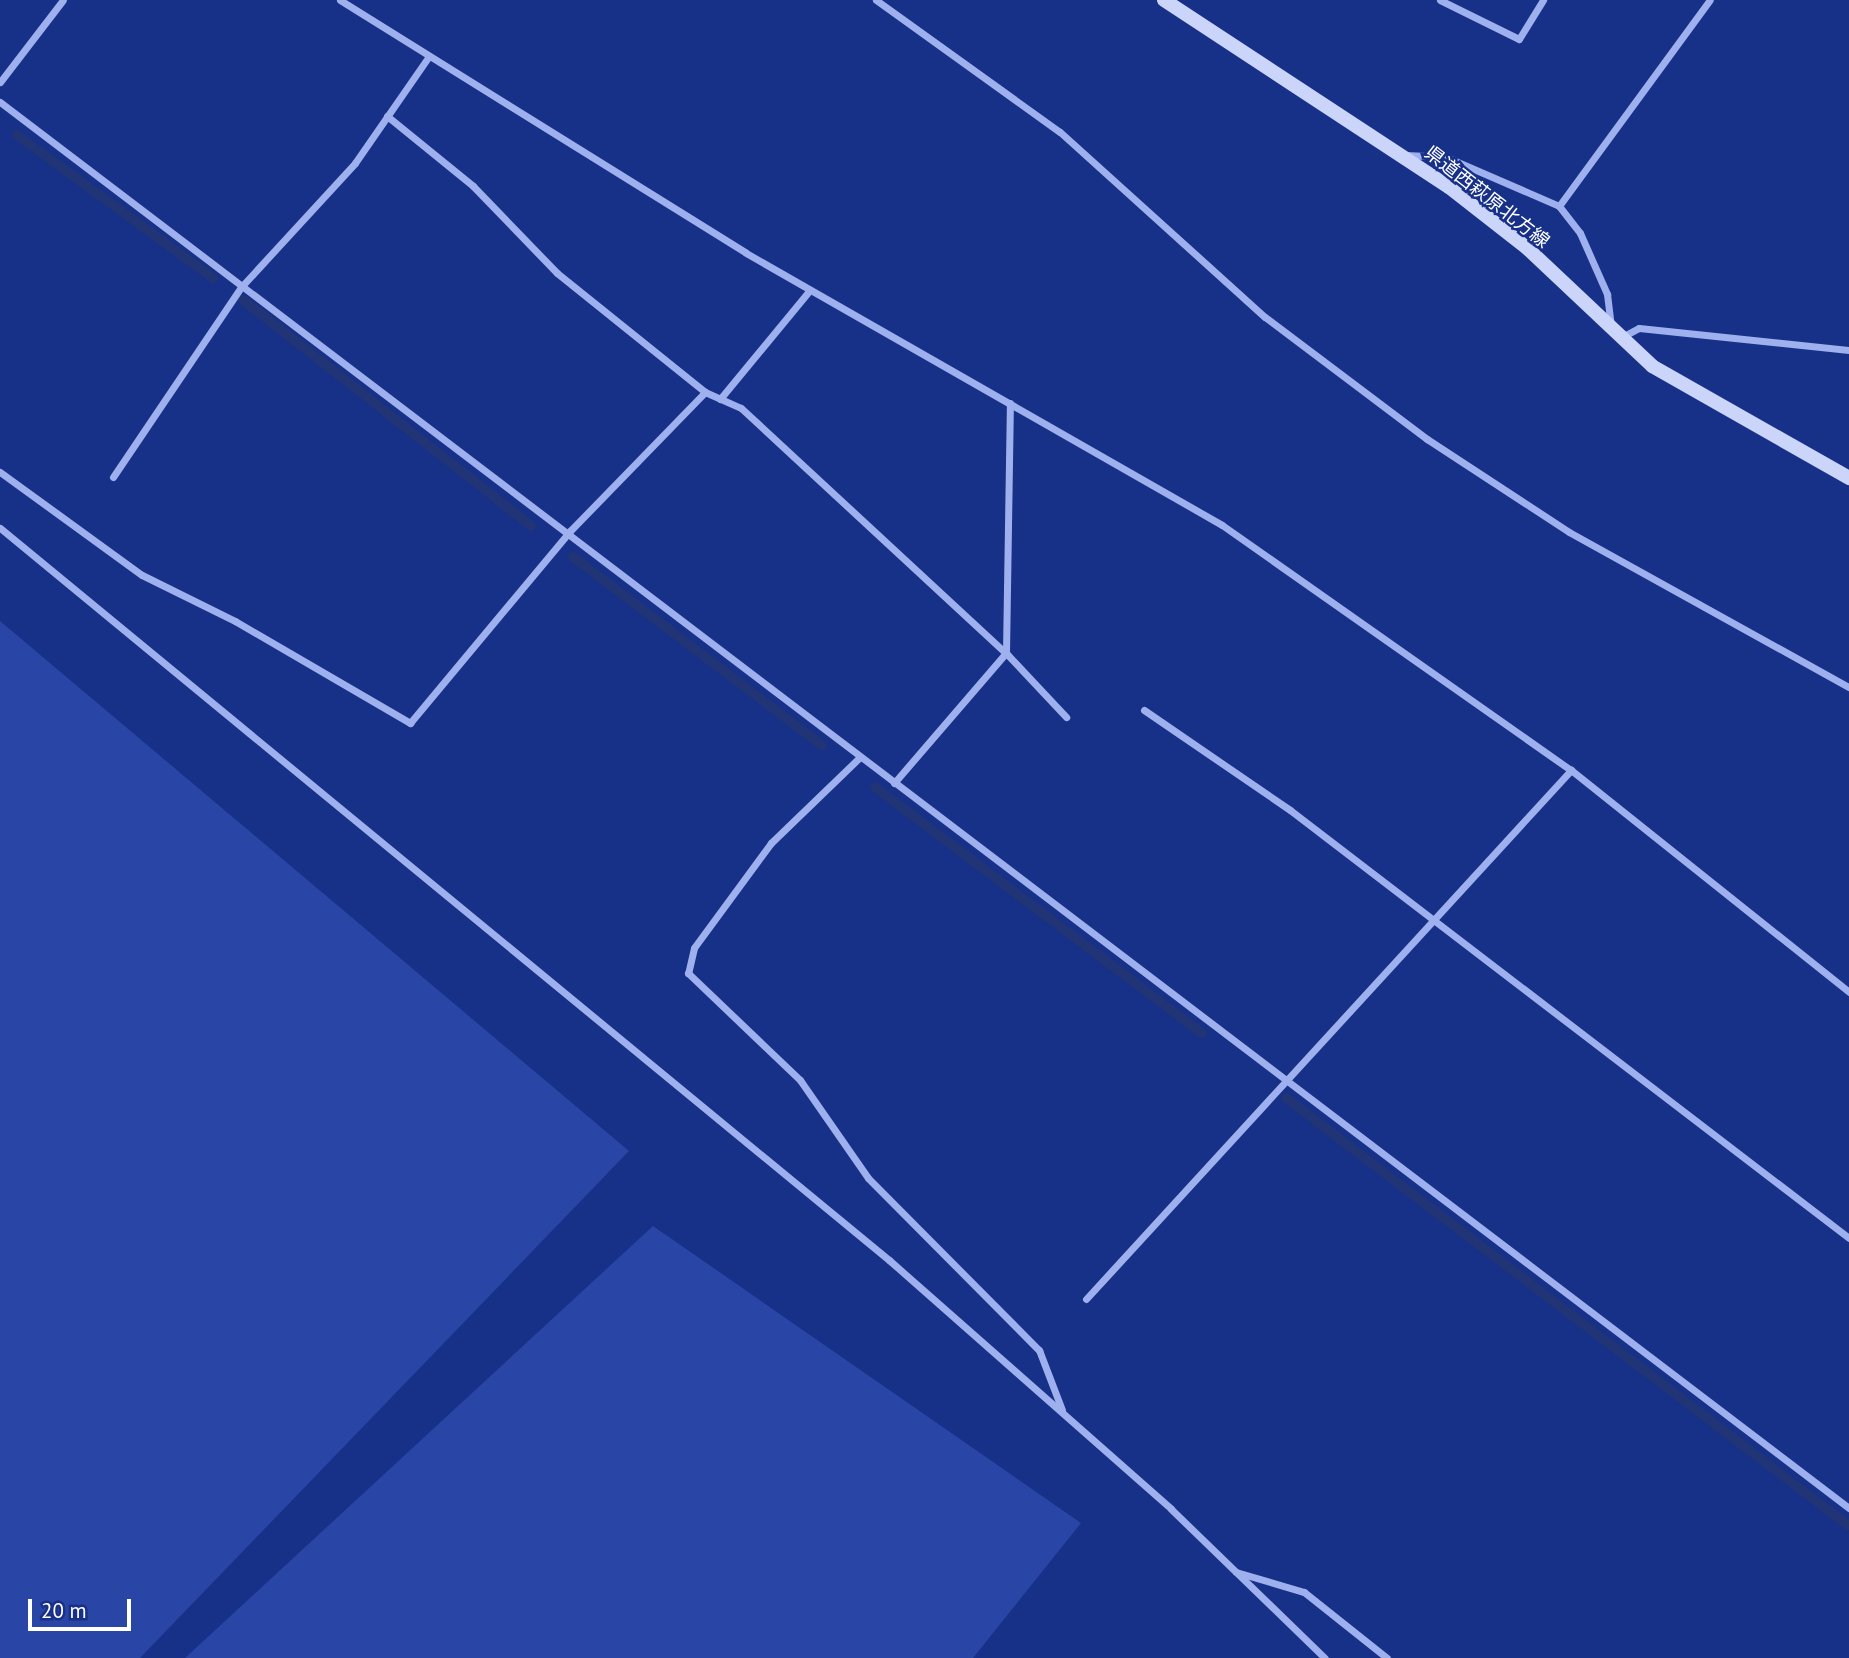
<!DOCTYPE html>
<meta charset="utf-8">
<style>
body{margin:0}
#map{position:relative;width:1849px;height:1658px;overflow:hidden;background:#173088;font-family:"PT Sans","Noto Sans JP",sans-serif}
div>[style]{position:absolute}
[style*='--x']{left:calc(var(--x)*1px);top:calc(var(--y)*1px);width:calc(var(--w)*1px);rotate:calc(var(--a)*1deg)}
.green>*{inset:0;background:#2946a7}
.stream>*{height:10px;margin:-5px;padding:0 5px;transform-origin:5px;border-radius:5px;background:#213476}
.minor>*{height:7px;margin:-3.5px;padding:0 3.5px;transform-origin:3.5px;border-radius:3.5px;background:#9eb1ee}
.secondary>*{height:14px;margin:-7px;padding:0 7px;transform-origin:7px;border-radius:7px;background:#cbd5fa}
span{translate:-50% -50%;white-space:nowrap;text-align:center;line-height:1.15;-webkit-text-stroke:5px #173088;paint-order:stroke}
.street-label{font-size:19px;color:#fff}
.scale{position:absolute;left:28px;top:1599px;width:103px;height:32px;box-sizing:border-box;border:4px solid #fff;border-top:0;padding-left:9px;font-size:21px;line-height:24px;white-space:nowrap;color:#fff;-webkit-text-stroke:5px #173088;paint-order:stroke}
</style>
<div id="map">
<div class="green">
<i style="clip-path:polygon(0 621px,629px 1151px,140px 1658px,0 1658px)"></i>
<i style="clip-path:polygon(653px 1226px,1081px 1523px,973px 1658px,185px 1658px)"></i>
</div>
<div class="stream">
<i style="--x:17;--y:135;--w:243;--a:36.1"></i>
<i style="--x:243;--y:300;--w:366;--a:38.1"></i>
<i style="--x:573;--y:557;--w:312;--a:37.1"></i>
<i style="--x:875;--y:787;--w:409;--a:37"></i>
<i style="--x:1286;--y:1098;--w:707;--a:37.24"></i>
</div>
<div class="minor">
<i style="--x:340;--y:0;--w:478;--a:31.9"></i>
<i style="--x:746;--y:253;--w:548;--a:29.74"></i>
<i style="--x:1222;--y:525;--w:426;--a:35.1"></i>
<i style="--x:1571;--y:770;--w:356;--a:38.6"></i>
<i style="--x:876;--y:0;--w:226;--a:35.7"></i>
<i style="--x:1060;--y:132;--w:276;--a:42.1"></i>
<i style="--x:1265;--y:317;--w:203;--a:37"></i>
<i style="--x:1427;--y:439;--w:170;--a:33.2"></i>
<i style="--x:1569;--y:532;--w:320;--a:29"></i>
<i style="--x:1440;--y:0;--w:88;--a:26.3"></i>
<i style="--x:1519;--y:39;--w:46;--a:-58.4"></i>
<i style="--x:0;--y:82;--w:103;--a:-52.5"></i>
<i style="--x:0;--y:102;--w:2323;--a:37.25"></i>
<i style="--x:387;--y:116;--w:111;--a:39.1"></i>
<i style="--x:473;--y:186;--w:121;--a:46"></i>
<i style="--x:557;--y:273;--w:190;--a:38.8"></i>
<i style="--x:705;--y:392;--w:39;--a:24"></i>
<i style="--x:741;--y:408;--w:361;--a:42.8"></i>
<i style="--x:1006;--y:653;--w:88;--a:46.8"></i>
<i style="--x:1406;--y:155;--w:40;--a:2.9"></i>
<i style="--x:1446;--y:157;--w:123;--a:23.4"></i>
<i style="--x:1559;--y:206;--w:34;--a:52"></i>
<i style="--x:1580;--y:233;--w:67;--a:66.1"></i>
<i style="--x:1607;--y:294;--w:32;--a:83"></i>
<i style="--x:1559;--y:206;--w:255;--a:-53.8"></i>
<i style="--x:1620;--y:338;--w:21;--a:-28"></i>
<i style="--x:1639;--y:328;--w:211;--a:6"></i>
<i style="--x:720;--y:399;--w:141;--a:-50.5"></i>
<i style="--x:0;--y:472;--w:175;--a:36"></i>
<i style="--x:142;--y:575;--w:104;--a:26.3"></i>
<i style="--x:235;--y:621;--w:203;--a:30.2"></i>
<i style="--x:410;--y:723;--w:250;--a:-50.2"></i>
<i style="--x:570;--y:531;--w:194;--a:-45.8"></i>
<i style="--x:113;--y:477;--w:230;--a:-56"></i>
<i style="--x:242;--y:286;--w:167;--a:-47.4"></i>
<i style="--x:355;--y:163;--w:130;--a:-55.3"></i>
<i style="--x:0;--y:528;--w:1152;--a:39.47"></i>
<i style="--x:889;--y:1260;--w:376;--a:41.4"></i>
<i style="--x:1171;--y:1509;--w:214;--a:44.1"></i>
<i style="--x:1144;--y:710;--w:177;--a:34.4"></i>
<i style="--x:1290;--y:810;--w:704;--a:37.44"></i>
<i style="--x:860;--y:757;--w:124;--a:136"></i>
<i style="--x:771;--y:843;--w:130;--a:126.3"></i>
<i style="--x:694;--y:948;--w:26;--a:103"></i>
<i style="--x:688;--y:973;--w:155;--a:43.7"></i>
<i style="--x:800;--y:1080;--w:119;--a:55.2"></i>
<i style="--x:868;--y:1178;--w:243;--a:45.2"></i>
<i style="--x:1039;--y:1350;--w:64;--a:69"></i>
<i style="--x:894;--y:783;--w:172;--a:-49.3"></i>
<i style="--x:1006;--y:653;--w:250;--a:-89.1"></i>
<i style="--x:1086;--y:1299;--w:718;--a:-47.48"></i>
<i style="--x:1236;--y:1572;--w:71;--a:16.4"></i>
<i style="--x:1304;--y:1592;--w:106;--a:38.5"></i>
</div>
<div class="secondary">
<i style="--x:1164;--y:0;--w:341;--a:33.3"></i>
<i style="--x:1449;--y:187;--w:99;--a:38"></i>
<i style="--x:1527;--y:248;--w:172;--a:43.3"></i>
<i style="--x:1652;--y:366;--w:227;--a:29.6"></i>
</div>
<div class="street-label">
<span style="left:1487px;top:197px;rotate:38deg">県道西萩原北方線</span>
</div>
<div class="scale">20 m</div>
</div>
